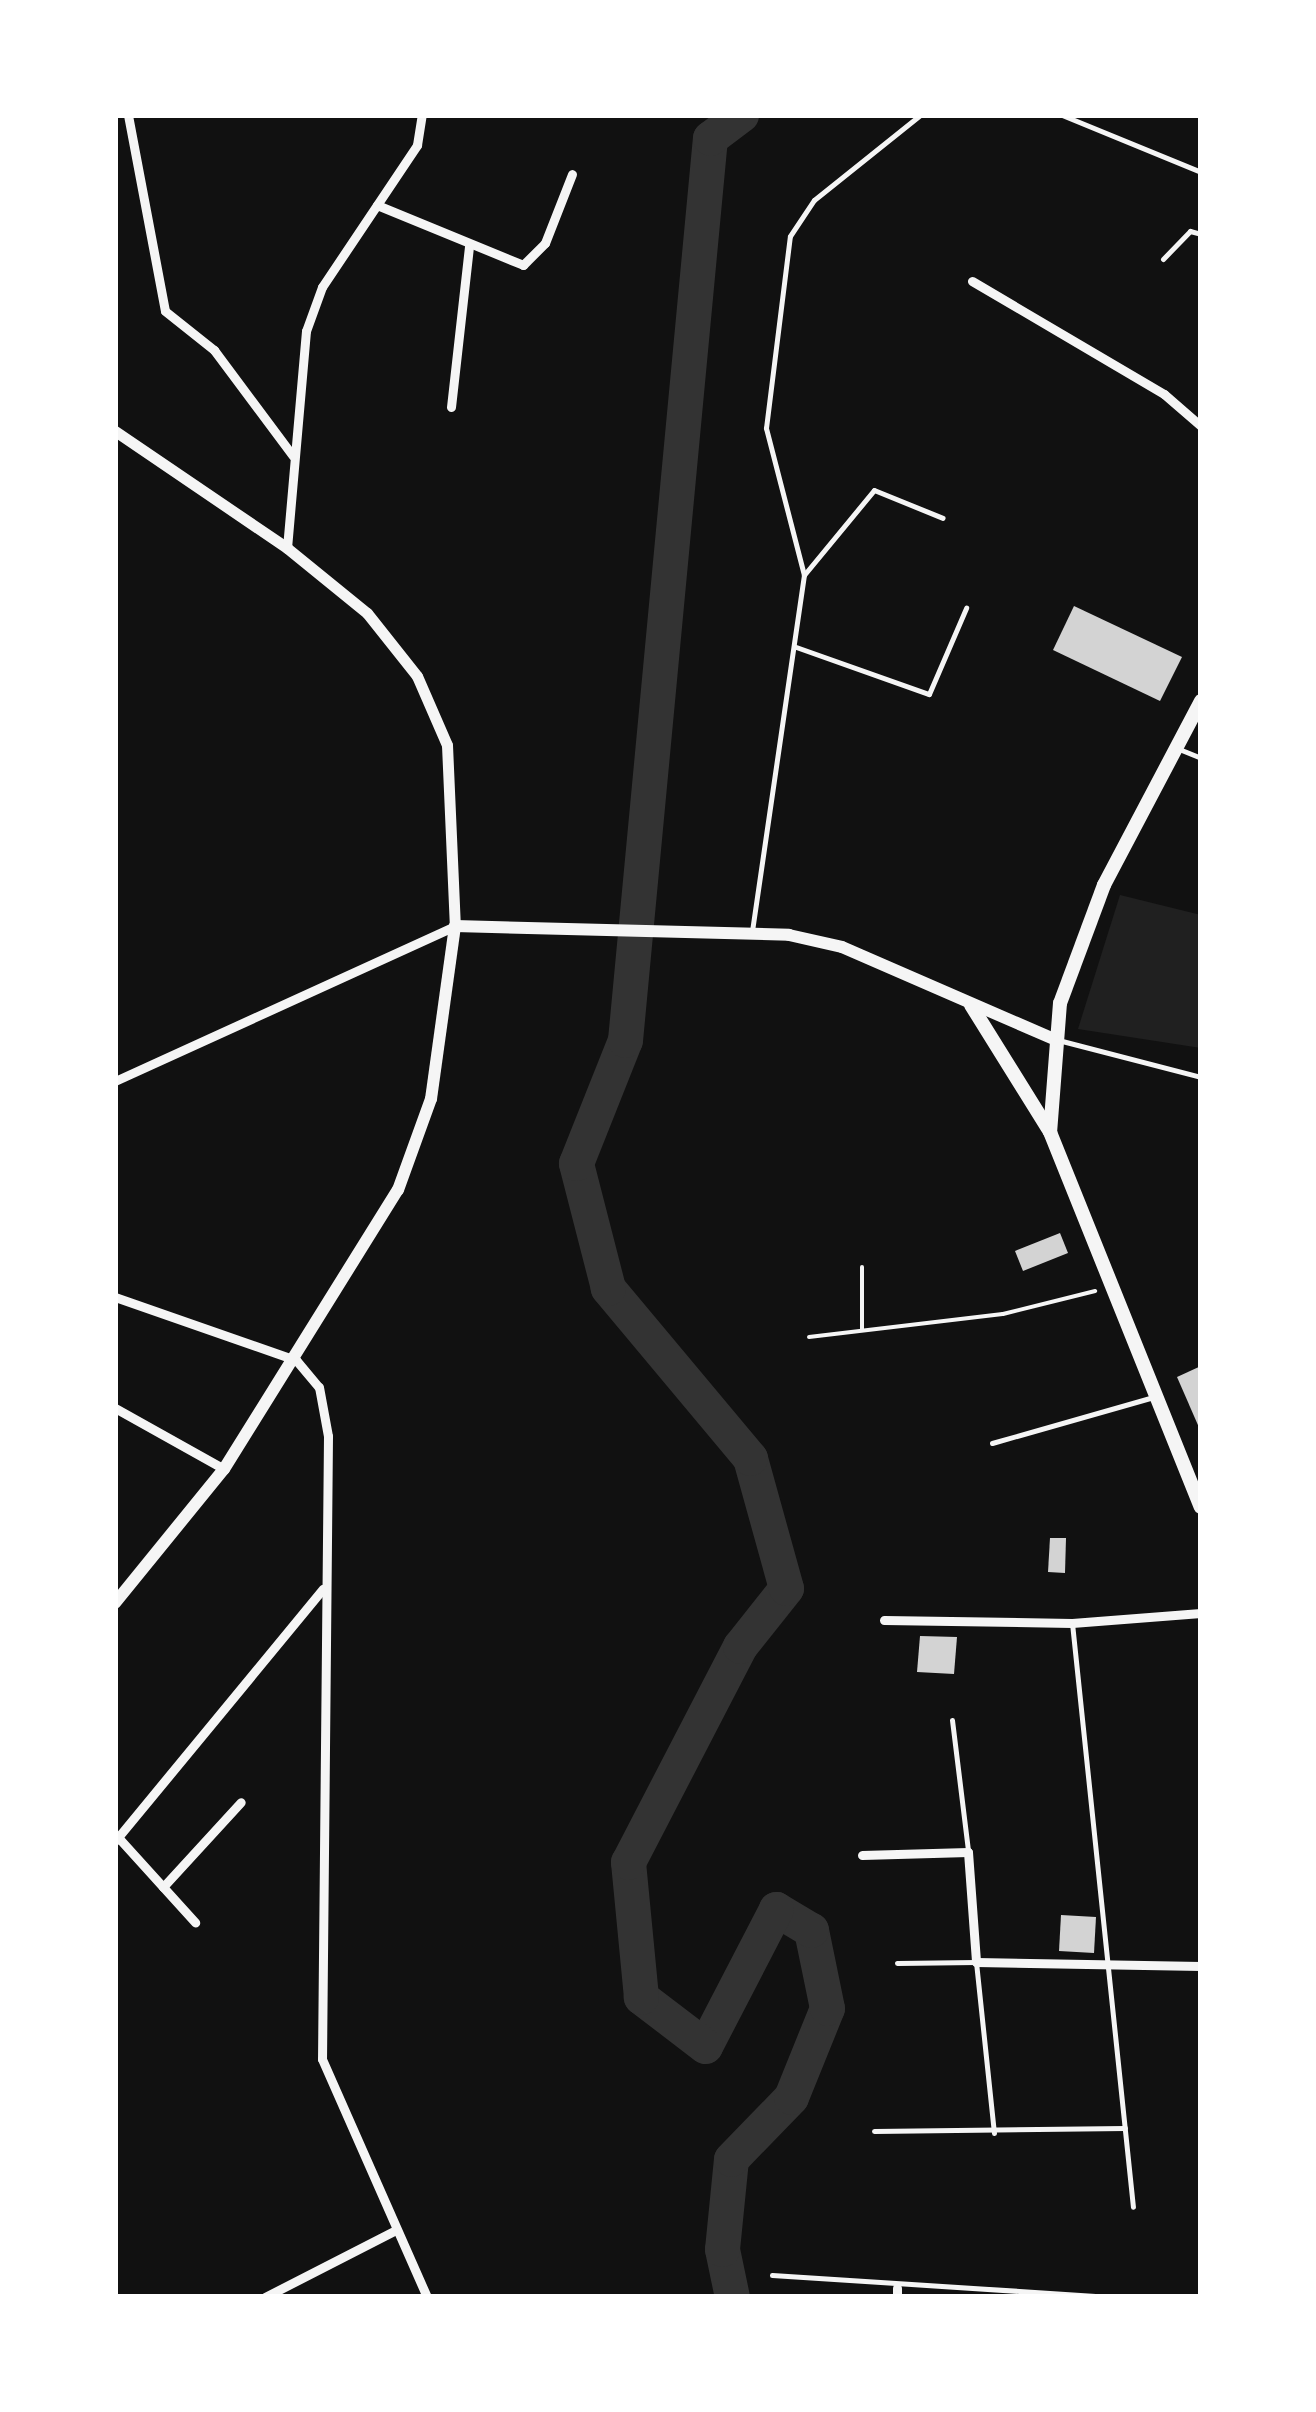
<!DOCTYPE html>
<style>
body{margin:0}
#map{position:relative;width:1316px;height:2412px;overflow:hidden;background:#111;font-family:"Noto Sans",sans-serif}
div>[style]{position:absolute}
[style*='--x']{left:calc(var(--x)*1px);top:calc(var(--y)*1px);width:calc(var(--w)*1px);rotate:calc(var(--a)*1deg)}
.green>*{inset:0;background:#202020}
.river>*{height:35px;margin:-17.5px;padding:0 17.5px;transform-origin:17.5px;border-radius:17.5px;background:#333}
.building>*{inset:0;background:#d3d3d3}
.path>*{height:4px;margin:-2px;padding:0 2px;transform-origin:2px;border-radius:2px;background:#f5f5f5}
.service>*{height:5px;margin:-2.5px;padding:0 2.5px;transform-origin:2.5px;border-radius:2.5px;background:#f5f5f5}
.minor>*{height:9px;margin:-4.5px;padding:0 4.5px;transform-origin:4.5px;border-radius:4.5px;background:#f5f5f5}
.tertiary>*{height:11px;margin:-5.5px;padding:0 5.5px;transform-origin:5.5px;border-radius:5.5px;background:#f5f5f5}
.secondary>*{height:12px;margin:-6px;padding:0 6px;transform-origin:6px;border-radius:6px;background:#f5f5f5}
.primary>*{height:14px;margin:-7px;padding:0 7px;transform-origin:7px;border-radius:7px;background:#f5f5f5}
span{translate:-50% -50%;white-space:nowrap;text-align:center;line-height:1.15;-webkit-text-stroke:9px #fff;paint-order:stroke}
.frame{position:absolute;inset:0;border:118px solid #fff;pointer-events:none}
</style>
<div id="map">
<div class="green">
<i style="clip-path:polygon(1120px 895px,1201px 915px,1201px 1048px,1078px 1029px)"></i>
</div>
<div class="river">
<i style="--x:732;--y:2297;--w:49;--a:-101.8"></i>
<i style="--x:722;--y:2249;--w:90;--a:-84.3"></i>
<i style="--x:731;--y:2159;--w:86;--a:-45.9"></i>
<i style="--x:791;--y:2097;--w:96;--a:-68"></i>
<i style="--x:827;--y:2008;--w:80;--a:-101.6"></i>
<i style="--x:811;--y:1930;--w:41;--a:-149"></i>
<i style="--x:776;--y:1909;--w:154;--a:117.4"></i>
<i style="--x:705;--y:2046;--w:81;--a:-142.6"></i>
<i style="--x:641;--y:1997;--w:136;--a:-95.5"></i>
<i style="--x:628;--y:1862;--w:243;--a:-62.6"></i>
<i style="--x:740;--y:1646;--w:74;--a:-51.6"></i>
<i style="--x:786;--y:1588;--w:135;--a:-105.5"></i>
<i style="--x:750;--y:1458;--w:222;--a:-129.9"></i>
<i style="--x:608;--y:1288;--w:129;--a:-104.4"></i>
<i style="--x:576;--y:1163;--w:132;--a:-68.3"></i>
<i style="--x:625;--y:1040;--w:906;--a:-84.62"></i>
<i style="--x:710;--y:138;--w:39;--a:-37"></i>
</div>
<div class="building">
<i style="clip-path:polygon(1074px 606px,1182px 657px,1160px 701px,1053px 650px)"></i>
<i style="clip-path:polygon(1060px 1233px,1068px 1253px,1023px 1271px,1015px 1251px)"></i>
<i style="clip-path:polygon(1201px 1366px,1201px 1432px,1177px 1377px)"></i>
<i style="clip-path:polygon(1050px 1538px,1066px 1538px,1065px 1573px,1048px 1572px)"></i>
<i style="clip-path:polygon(920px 1636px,957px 1637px,954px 1674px,917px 1672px)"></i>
<i style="clip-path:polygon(1061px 1915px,1096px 1917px,1094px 1953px,1059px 1951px)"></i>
</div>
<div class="path">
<i style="--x:862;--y:1267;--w:62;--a:90"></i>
<i style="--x:809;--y:1337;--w:195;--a:-6.8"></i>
<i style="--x:1003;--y:1314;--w:95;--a:-14"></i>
</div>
<div class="service">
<i style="--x:1062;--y:115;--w:150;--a:22.3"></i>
<i style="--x:1163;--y:259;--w:39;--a:-46"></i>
<i style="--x:1190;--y:231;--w:11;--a:15"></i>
<i style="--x:804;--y:575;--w:152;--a:-104.5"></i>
<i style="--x:766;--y:428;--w:193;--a:-82.9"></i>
<i style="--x:790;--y:236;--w:43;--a:-56.3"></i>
<i style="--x:814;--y:200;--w:136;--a:-38.7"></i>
<i style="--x:796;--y:647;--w:141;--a:19.5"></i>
<i style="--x:929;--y:694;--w:94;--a:-66.7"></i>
<i style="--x:1179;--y:749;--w:24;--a:22"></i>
<i style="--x:752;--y:931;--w:360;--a:-81.7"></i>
<i style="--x:804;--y:575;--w:110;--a:-50.5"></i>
<i style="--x:874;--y:490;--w:74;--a:22.1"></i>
<i style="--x:1062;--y:1041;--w:144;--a:14.5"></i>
<i style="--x:992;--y:1443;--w:167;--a:-15.9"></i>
<i style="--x:1072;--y:1623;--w:587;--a:84.04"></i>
<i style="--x:952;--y:1720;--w:132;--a:83"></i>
<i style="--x:897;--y:1963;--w:79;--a:-0.7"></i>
<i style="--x:976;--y:1962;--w:172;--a:84"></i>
<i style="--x:874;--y:2131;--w:251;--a:-0.7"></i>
<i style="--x:772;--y:2275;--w:343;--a:3.7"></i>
</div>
<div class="minor">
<i style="--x:128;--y:115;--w:199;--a:79.3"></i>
<i style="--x:165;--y:311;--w:63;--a:38.5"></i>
<i style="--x:214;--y:350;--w:132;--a:53.3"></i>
<i style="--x:377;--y:205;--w:158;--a:22.3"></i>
<i style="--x:523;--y:265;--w:31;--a:-45"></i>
<i style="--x:545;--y:243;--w:74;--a:-68.6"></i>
<i style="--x:972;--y:281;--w:223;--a:30.5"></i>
<i style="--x:1164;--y:394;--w:49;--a:40.9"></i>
<i style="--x:451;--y:407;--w:162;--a:-83.6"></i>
<i style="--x:287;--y:548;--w:218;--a:-85"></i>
<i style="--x:306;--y:331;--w:47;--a:-70"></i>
<i style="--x:322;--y:287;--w:171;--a:-56.2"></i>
<i style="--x:417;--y:145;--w:30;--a:-81"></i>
<i style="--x:115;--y:1081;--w:374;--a:-24.5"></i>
<i style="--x:115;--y:1297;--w:192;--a:19.2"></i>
<i style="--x:296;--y:1360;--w:35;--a:50"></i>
<i style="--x:319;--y:1387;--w:50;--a:79.6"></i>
<i style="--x:328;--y:1436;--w:623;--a:90.55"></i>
<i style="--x:322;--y:2059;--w:260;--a:66.2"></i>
<i style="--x:115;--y:1408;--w:125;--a:29.2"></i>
<i style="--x:884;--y:1620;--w:188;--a:0.9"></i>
<i style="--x:1072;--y:1623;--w:129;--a:-4.4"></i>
<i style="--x:116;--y:1835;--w:118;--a:47.8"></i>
<i style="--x:115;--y:1841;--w:327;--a:-50.5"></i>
<i style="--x:862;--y:1855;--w:106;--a:-1.6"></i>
<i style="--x:968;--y:1852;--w:110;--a:85.8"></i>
<i style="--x:976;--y:1962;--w:225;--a:1"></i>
<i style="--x:163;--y:1887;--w:115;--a:-47.5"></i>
<i style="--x:265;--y:2297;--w:147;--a:-27.1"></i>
<i style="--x:897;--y:2297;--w:9;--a:-90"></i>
</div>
<div class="tertiary">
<i style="--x:115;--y:431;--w:208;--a:34.2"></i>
<i style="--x:287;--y:548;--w:103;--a:39.1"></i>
<i style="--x:367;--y:613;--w:80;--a:51.6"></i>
<i style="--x:417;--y:676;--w:75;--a:66.5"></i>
<i style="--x:447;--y:745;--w:181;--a:87.5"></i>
</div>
<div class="secondary">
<i style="--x:115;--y:1603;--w:173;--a:-50.9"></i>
<i style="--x:224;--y:1469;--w:329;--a:-58.1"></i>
<i style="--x:398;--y:1190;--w:97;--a:-70.1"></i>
<i style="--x:431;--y:1099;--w:175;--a:-82.1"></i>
<i style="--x:455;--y:926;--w:334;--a:1.5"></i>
<i style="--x:789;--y:935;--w:54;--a:12.8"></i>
<i style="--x:842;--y:947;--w:231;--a:23.5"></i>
</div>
<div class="primary">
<i style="--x:1201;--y:701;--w:208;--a:117.8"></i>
<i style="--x:1104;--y:885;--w:126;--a:110.4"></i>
<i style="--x:1060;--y:1003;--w:129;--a:94.4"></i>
<i style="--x:1050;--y:1132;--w:404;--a:68.1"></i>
<i style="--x:971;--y:1005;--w:150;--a:58.1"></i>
</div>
<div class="frame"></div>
</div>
